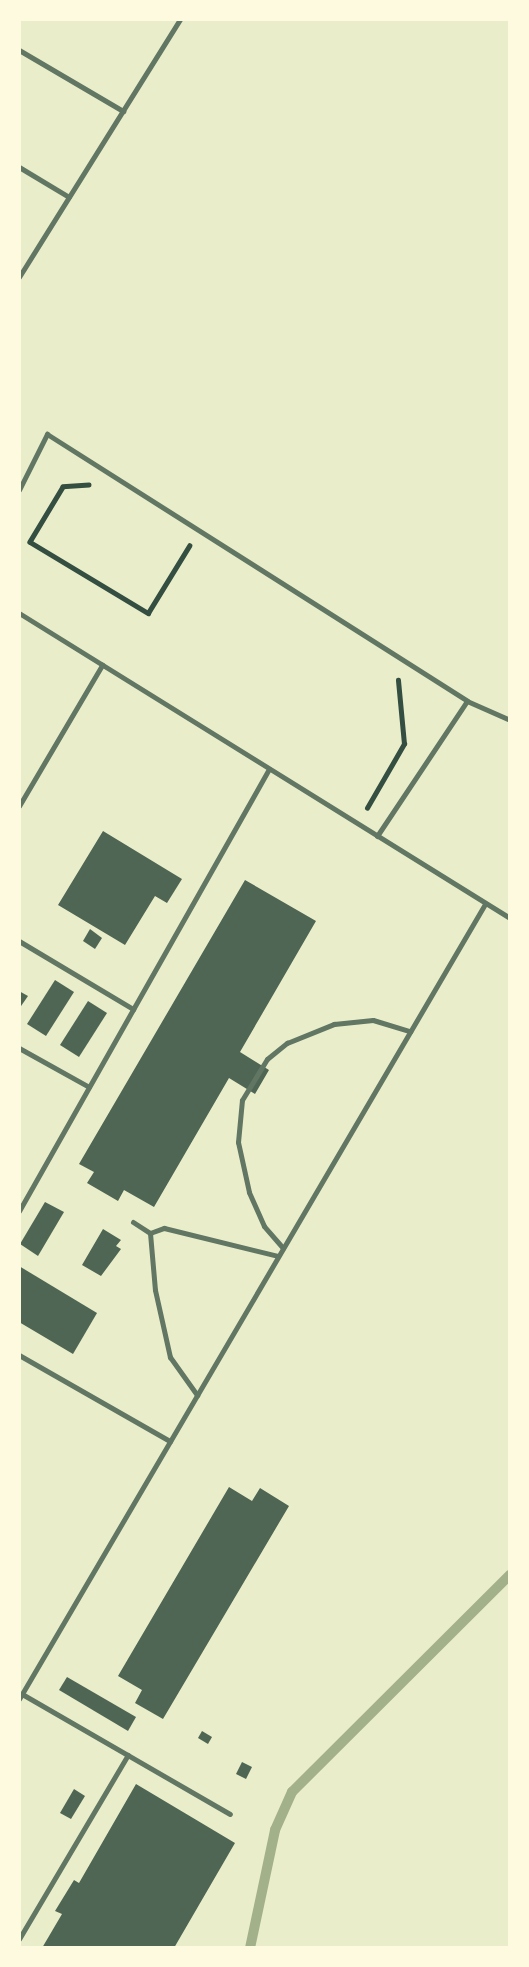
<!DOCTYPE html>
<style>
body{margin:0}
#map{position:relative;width:529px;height:1967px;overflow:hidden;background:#e9edc9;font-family:"IBM Plex Sans",sans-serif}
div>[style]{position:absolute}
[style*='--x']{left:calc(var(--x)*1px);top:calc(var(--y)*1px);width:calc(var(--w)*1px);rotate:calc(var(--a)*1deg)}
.stream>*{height:10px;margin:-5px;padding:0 5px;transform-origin:5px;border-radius:5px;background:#a3b18a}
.building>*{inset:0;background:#4f6655}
.path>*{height:4.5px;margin:-2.25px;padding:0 2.25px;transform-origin:2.25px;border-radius:2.25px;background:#344e41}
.service>*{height:5px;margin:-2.5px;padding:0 2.5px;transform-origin:2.5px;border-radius:2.5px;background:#617663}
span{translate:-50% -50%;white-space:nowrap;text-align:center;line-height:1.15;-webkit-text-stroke:5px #fefae0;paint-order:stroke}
.frame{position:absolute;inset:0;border:21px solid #fefae0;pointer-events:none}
</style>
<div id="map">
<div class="stream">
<i style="--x:250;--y:1948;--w:121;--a:-78"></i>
<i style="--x:275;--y:1830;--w:42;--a:-65.9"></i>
<i style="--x:292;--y:1792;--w:308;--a:-44.9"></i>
</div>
<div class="building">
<i style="clip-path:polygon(103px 831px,182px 879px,167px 903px,155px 896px,125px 945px,58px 905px)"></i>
<i style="clip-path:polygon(245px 880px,316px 921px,240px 1052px,269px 1070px,255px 1094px,229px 1078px,154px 1207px,124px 1190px,118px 1201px,87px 1183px,94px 1172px,79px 1164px)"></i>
<i style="clip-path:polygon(90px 929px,102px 938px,95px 949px,83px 941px)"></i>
<i style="clip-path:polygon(55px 980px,74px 992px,46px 1036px,27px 1024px)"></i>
<i style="clip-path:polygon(19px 991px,28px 996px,19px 1009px)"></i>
<i style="clip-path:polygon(88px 1001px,107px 1013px,79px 1057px,60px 1045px)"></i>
<i style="clip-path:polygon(45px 1202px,64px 1212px,38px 1256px,20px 1244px)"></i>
<i style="clip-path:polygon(103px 1229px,121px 1240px,116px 1246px,121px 1249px,101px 1276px,82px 1265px)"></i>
<i style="clip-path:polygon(19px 1266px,97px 1313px,73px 1354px,19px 1322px)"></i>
<i style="clip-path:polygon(229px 1487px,252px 1501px,260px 1488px,289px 1506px,163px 1719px,135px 1703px,142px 1690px,118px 1676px)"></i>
<i style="clip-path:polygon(67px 1677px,136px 1717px,128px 1731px,59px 1690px)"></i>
<i style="clip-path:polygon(202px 1731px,212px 1737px,208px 1744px,198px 1738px)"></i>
<i style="clip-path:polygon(242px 1762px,252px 1767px,246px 1779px,236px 1774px)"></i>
<i style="clip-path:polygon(136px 1784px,235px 1843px,174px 1948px,42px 1948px,62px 1914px,55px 1911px,74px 1880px,79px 1883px)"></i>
<i style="clip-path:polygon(74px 1789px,85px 1796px,71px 1819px,60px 1813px)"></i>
</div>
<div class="path">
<i style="--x:89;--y:485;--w:26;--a:176"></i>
<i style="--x:63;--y:487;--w:64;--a:121"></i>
<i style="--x:30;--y:542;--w:138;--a:31"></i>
<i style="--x:148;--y:613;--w:79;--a:-58.5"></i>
<i style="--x:367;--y:808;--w:74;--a:-60"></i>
<i style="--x:404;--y:744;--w:64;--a:-95.4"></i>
</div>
<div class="service">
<i style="--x:19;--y:50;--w:121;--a:30.4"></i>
<i style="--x:19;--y:167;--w:58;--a:31"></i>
<i style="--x:19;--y:277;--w:304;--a:-58"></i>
<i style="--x:19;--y:490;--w:63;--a:-63.4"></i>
<i style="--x:47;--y:434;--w:498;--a:32.4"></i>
<i style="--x:467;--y:701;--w:47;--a:23.8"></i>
<i style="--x:19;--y:613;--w:578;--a:31.85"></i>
<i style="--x:19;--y:806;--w:164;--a:-59.5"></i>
<i style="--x:377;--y:836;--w:162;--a:-56.3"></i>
<i style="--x:19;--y:941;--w:133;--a:30.8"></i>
<i style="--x:19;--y:1048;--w:80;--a:29.1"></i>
<i style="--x:19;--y:1211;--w:508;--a:-60.51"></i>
<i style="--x:133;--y:1222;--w:20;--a:33"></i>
<i style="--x:150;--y:1233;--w:57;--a:85"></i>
<i style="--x:155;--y:1290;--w:69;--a:77.4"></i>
<i style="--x:170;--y:1357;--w:47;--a:54.6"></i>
<i style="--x:150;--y:1233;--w:15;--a:-20"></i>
<i style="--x:164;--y:1228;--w:117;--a:13.8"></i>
<i style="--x:283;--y:1248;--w:29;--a:-131"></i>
<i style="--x:264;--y:1226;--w:37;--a:-114"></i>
<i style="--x:249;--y:1192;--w:51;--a:-102.4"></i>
<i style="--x:238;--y:1142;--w:42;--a:-84.6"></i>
<i style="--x:242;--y:1100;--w:48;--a:-58.6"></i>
<i style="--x:267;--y:1059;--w:26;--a:-39"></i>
<i style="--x:287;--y:1043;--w:51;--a:-22"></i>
<i style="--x:334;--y:1024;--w:39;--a:-6"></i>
<i style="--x:373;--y:1020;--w:39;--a:17"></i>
<i style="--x:19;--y:1355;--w:174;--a:29.7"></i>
<i style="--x:22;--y:1694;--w:240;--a:30"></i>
<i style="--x:19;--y:1699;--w:922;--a:-59.62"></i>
<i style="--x:19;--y:1939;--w:214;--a:-59.4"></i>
</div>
<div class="frame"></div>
</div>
